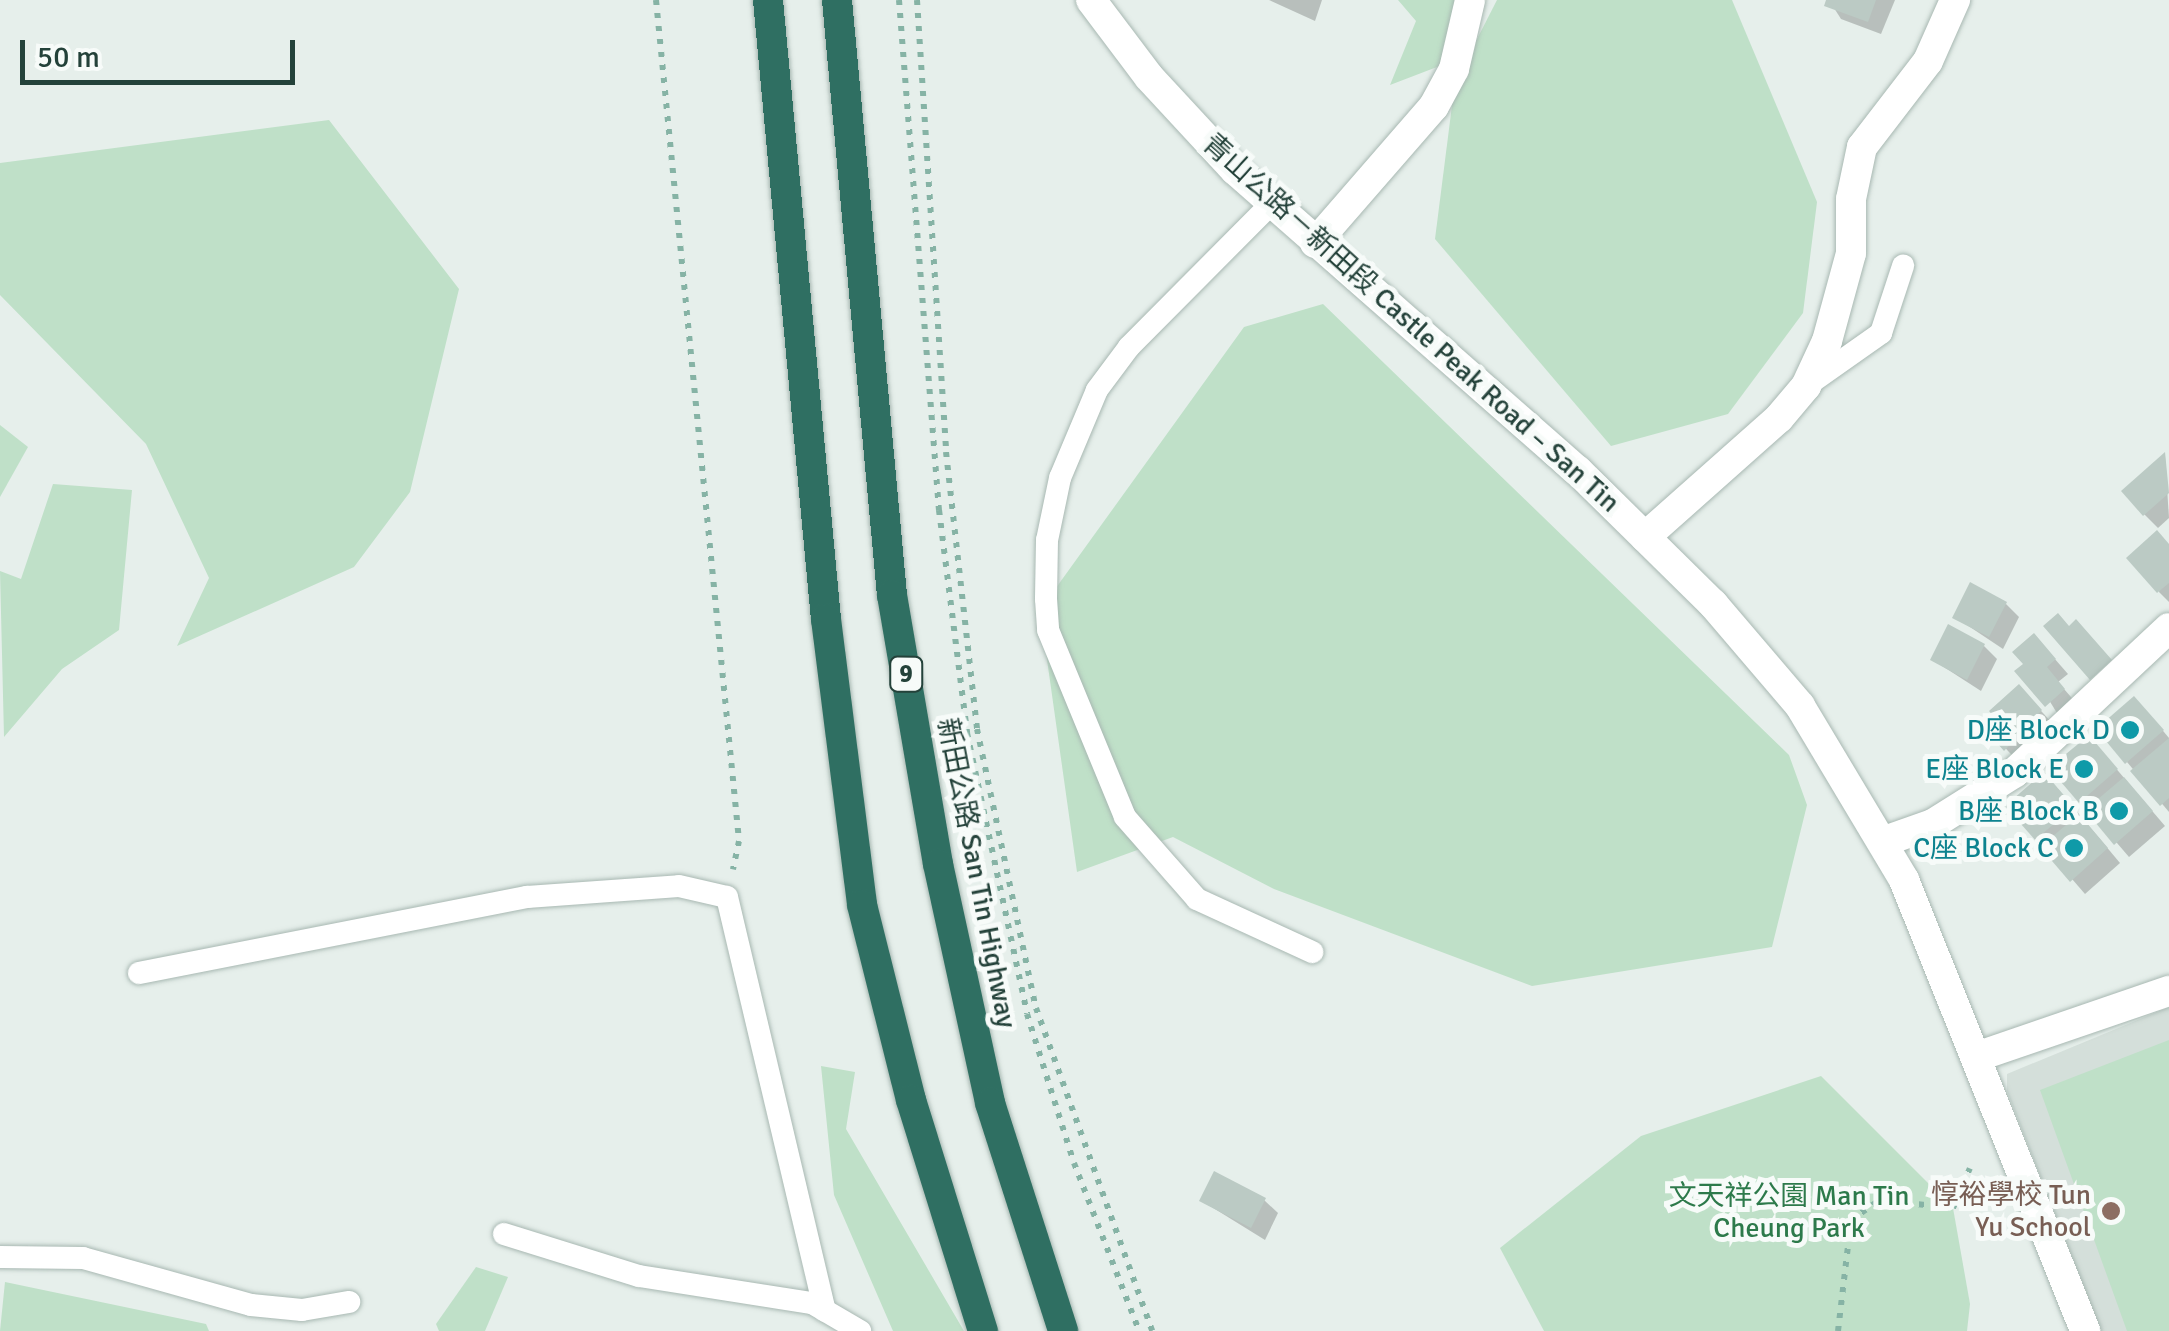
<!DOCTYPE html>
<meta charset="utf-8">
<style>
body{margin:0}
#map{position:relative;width:2169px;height:1331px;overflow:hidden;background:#e6efeb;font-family:Signika,"Noto Sans SC",sans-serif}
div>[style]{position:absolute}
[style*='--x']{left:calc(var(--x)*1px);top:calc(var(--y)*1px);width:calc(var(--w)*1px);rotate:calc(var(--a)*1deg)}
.built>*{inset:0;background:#d4dfda}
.green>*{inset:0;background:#bfe0c8}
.shadow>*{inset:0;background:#0003}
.building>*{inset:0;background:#bbcac4}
.path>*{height:6px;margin-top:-3px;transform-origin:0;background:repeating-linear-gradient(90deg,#86b3a5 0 5px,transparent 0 13px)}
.roads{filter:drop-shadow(0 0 2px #a8b8b2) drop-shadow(0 0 2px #a8b8b2)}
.service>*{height:22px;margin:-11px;padding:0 11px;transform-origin:11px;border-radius:11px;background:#fff}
.minor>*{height:30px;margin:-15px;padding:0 15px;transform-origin:15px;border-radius:15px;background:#fff}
.secondary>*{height:30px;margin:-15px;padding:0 15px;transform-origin:15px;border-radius:15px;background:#fff}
.motorway>*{height:30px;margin:-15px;padding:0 15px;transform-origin:15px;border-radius:15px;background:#2f6f62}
.dots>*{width:28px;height:28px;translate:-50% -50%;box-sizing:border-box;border:5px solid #f7fbf9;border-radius:50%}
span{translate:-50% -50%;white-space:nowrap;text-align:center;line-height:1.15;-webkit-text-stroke:10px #f7fbf9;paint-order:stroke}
.shield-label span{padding:2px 8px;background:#f7fbf9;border:2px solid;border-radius:8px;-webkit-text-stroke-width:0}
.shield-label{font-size:25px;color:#24423a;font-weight:700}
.street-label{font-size:28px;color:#24423a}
.culture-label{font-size:28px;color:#0d838f}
.right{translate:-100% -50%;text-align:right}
.education-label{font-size:28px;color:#785e54}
.park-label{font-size:28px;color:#2d7a4b}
.scale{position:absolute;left:20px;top:40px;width:275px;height:45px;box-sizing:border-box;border:5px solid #24423a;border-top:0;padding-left:12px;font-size:30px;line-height:35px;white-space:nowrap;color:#24423a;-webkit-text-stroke:8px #f7fbf9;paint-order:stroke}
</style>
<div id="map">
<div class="built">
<i style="clip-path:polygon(2169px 1007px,2169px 1331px,2101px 1331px,2007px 1091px,2007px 1074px)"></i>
</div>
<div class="green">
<i style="clip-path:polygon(1398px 0,1463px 0,1450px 62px,1390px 85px,1416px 21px)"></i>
<i style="clip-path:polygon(1497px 0,1732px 0,1817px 202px,1803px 313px,1728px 414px,1611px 446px,1435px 239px,1455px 82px)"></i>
<i style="clip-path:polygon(329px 120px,459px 289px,410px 492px,354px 567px,177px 646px,209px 578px,146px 444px,0 295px,0 163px)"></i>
<i style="clip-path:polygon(1323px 304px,1789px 755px,1807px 805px,1772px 947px,1532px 986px,1274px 889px,1173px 837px,1077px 872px,1040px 610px,1244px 327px)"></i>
<i style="clip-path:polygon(0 425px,28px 447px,0 497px)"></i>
<i style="clip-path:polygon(53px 484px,132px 490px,119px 630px,62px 669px,4px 737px,0 571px,21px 579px)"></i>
<i style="clip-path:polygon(2169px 1040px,2169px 1331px,2127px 1331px,2040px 1090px)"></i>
<i style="clip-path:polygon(821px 1066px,855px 1072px,846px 1129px,964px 1331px,893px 1331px,834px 1195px)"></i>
<i style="clip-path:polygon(1821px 1076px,1953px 1208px,1970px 1304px,1967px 1331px,1544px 1331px,1500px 1248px,1641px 1136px)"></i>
<i style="clip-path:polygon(476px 1267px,508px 1277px,485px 1331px,439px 1331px,436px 1324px)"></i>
<i style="clip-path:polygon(5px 1282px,206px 1324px,209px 1331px,0 1331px)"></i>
</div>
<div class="shadow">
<i style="clip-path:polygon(1269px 0,1322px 0,1315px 21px)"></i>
<i style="clip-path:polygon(1829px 0,1895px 0,1881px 34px,1841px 19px)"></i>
<i style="clip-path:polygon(2165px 456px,2169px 518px,2158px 528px,2144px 514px)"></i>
<i style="clip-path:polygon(2169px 545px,2169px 602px,2159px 592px)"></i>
<i style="clip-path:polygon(2006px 604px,2019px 617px,2003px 649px,1955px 617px)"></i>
<i style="clip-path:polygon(1984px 646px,1997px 659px,1981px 691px,1933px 660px)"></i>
<i style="clip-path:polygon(2047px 650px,2068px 674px,2058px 682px,2077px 704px,2060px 718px,2027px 664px)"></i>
<i style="clip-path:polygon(2032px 701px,2053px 724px,2019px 763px,1988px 729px)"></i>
<i style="clip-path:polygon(2148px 713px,2169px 738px,2169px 812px,2127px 762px)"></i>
<i style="clip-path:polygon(2102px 752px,2165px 826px,2129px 857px,2081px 801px)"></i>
<i style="clip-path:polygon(2058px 789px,2120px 863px,2085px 894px,2009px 806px)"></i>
<i style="clip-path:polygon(1264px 1200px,1278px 1213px,1265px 1240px,1202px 1201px)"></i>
</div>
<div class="building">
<i style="clip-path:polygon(1826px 0,1876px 0,1868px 22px,1824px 6px)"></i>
<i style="clip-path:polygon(2165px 452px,2169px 493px,2143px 516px,2121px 491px)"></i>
<i style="clip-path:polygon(2157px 530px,2169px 544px,2169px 583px,2157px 593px,2126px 558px)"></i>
<i style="clip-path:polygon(1970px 582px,2007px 602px,1989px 637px,1952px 618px)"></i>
<i style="clip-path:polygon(2058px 613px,2069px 626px,2076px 619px,2112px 660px,2090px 680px,2043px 626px)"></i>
<i style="clip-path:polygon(1948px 624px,1985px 644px,1967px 680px,1930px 660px)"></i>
<i style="clip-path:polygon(2034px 633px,2056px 659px,2047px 667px,2065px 689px,2045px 707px,2014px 671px,2023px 664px,2012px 652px)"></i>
<i style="clip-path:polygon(2019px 684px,2042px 710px,2004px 751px,1984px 728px,1996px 719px,1989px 711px)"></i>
<i style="clip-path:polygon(2134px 696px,2164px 730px,2125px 764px,2096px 729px)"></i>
<i style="clip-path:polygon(2089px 735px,2118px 769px,2079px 803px,2049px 768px)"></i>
<i style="clip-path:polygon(2169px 738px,2169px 798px,2160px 806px,2130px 771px)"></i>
<i style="clip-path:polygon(2044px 772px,2074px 807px,2035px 840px,2005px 806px)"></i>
<i style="clip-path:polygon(2124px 777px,2153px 811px,2114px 845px,2085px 810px)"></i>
<i style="clip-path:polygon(2079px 814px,2108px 848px,2070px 882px,2040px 847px)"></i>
<i style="clip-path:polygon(1214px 1171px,1266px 1198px,1251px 1228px,1199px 1201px)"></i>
</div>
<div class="path">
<i style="--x:656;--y:0;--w:845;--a:84.36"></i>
<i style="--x:739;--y:841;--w:29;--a:102"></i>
<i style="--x:899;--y:0;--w:512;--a:85.52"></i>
<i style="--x:939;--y:510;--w:225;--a:82.8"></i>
<i style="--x:967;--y:733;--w:287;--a:77.9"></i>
<i style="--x:1027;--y:1014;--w:156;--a:72.5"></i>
<i style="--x:1074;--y:1163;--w:180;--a:68.8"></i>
<i style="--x:917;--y:0;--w:453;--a:86.3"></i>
<i style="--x:946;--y:452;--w:279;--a:83.6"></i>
<i style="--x:977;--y:729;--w:285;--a:78.1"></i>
<i style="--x:1036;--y:1008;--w:343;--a:70.2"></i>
<i style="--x:1838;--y:1331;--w:112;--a:-83.3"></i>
<i style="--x:1851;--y:1220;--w:35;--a:-35"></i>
<i style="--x:1880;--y:1200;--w:73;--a:6.3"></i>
<i style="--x:1953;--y:1208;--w:43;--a:-67"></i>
</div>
<div class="roads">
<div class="service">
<i style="--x:1271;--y:204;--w:202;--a:134.8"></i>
<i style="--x:1129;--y:347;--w:54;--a:126.7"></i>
<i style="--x:1097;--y:390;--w:95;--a:112.8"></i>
<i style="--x:1060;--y:478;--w:63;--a:101.8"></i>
<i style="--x:1047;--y:540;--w:59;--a:91"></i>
<i style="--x:1046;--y:599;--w:31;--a:86"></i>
<i style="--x:1048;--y:630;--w:202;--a:67.6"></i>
<i style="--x:1125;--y:817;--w:109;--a:48.7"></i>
<i style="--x:1197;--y:899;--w:127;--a:24.7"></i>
<i style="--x:1806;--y:386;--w:92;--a:-35.2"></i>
<i style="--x:1881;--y:333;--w:71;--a:-71.8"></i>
<i style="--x:139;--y:973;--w:395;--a:-11.1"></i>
<i style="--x:527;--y:897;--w:152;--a:-4.1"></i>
<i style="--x:679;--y:886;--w:49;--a:12.9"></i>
<i style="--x:727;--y:897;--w:425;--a:76.7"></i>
<i style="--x:504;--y:1234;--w:141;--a:17.3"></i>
<i style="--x:639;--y:1276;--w:175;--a:8.9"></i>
<i style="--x:812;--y:1303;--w:56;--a:30.3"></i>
<i style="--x:0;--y:1257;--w:83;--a:0.7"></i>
<i style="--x:83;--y:1258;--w:174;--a:15.6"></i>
<i style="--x:251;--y:1305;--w:51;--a:5.6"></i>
<i style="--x:302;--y:1310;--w:48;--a:-9.7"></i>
</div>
<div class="minor">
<i style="--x:1315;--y:243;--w:181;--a:-49"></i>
<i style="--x:1434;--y:106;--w:42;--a:-61.6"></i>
<i style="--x:1454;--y:69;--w:71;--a:-76.9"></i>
<i style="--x:1645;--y:537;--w:179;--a:-41.6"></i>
<i style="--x:1779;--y:418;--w:42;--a:-49.8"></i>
<i style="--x:1806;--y:386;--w:50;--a:-65"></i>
<i style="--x:1827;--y:341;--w:91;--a:-74.7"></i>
<i style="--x:1851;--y:253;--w:54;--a:-90"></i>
<i style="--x:1851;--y:199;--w:53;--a:-78.1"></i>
<i style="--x:1862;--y:147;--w:108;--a:-52.5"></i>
<i style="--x:1928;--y:61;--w:67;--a:-66.1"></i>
<i style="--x:1885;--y:841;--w:51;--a:-19.5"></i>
<i style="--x:1933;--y:824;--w:96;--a:-32.2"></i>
<i style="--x:2014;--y:773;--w:212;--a:-43.1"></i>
<i style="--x:1976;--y:1057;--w:204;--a:-18.9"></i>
</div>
<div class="secondary">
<i style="--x:1091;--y:0;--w:96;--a:53"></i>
<i style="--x:1149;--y:77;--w:127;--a:47.2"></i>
<i style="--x:1235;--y:170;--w:456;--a:41.3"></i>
<i style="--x:1578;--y:471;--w:190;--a:44.6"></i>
<i style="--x:1713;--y:604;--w:134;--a:49.5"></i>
<i style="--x:1800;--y:706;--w:203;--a:59.1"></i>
<i style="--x:1904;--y:880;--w:486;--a:68.1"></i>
</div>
<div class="motorway">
<i style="--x:768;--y:0;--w:622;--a:84.65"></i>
<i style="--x:826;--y:619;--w:288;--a:82.8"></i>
<i style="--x:862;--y:905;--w:201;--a:75.9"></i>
<i style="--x:911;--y:1100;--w:242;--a:72.7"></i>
<i style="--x:837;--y:0;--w:598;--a:84.72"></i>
<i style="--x:892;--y:595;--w:273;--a:80.3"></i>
<i style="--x:938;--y:864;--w:245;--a:77.7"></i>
<i style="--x:990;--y:1103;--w:239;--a:72.2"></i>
</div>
</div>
<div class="dots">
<i style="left:2130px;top:730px;background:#0f9aa8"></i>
<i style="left:2084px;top:769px;background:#0f9aa8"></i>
<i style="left:2119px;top:811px;background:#0f9aa8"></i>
<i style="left:2074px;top:848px;background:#0f9aa8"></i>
<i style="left:2111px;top:1211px;background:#8d6e63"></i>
</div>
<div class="shield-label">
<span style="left:906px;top:674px">9</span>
</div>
<div class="street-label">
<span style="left:1411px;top:323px;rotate:42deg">青山公路－新田段 Castle Peak Road – San Tin</span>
<span style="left:977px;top:873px;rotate:79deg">新田公路 San Tin Highway</span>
</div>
<div class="culture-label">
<span class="right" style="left:2110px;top:730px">D座 Block D</span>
<span class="right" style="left:2064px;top:769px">E座 Block E</span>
<span class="right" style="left:2099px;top:811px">B座 Block B</span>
<span class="right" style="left:2054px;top:848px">C座 Block C</span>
</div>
<div class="education-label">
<span class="right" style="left:2091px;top:1211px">惇裕學校 Tun<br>Yu School</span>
</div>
<div class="park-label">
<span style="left:1789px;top:1212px">文天祥公園 Man Tin<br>Cheung Park</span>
</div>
<div class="scale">50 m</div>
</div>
